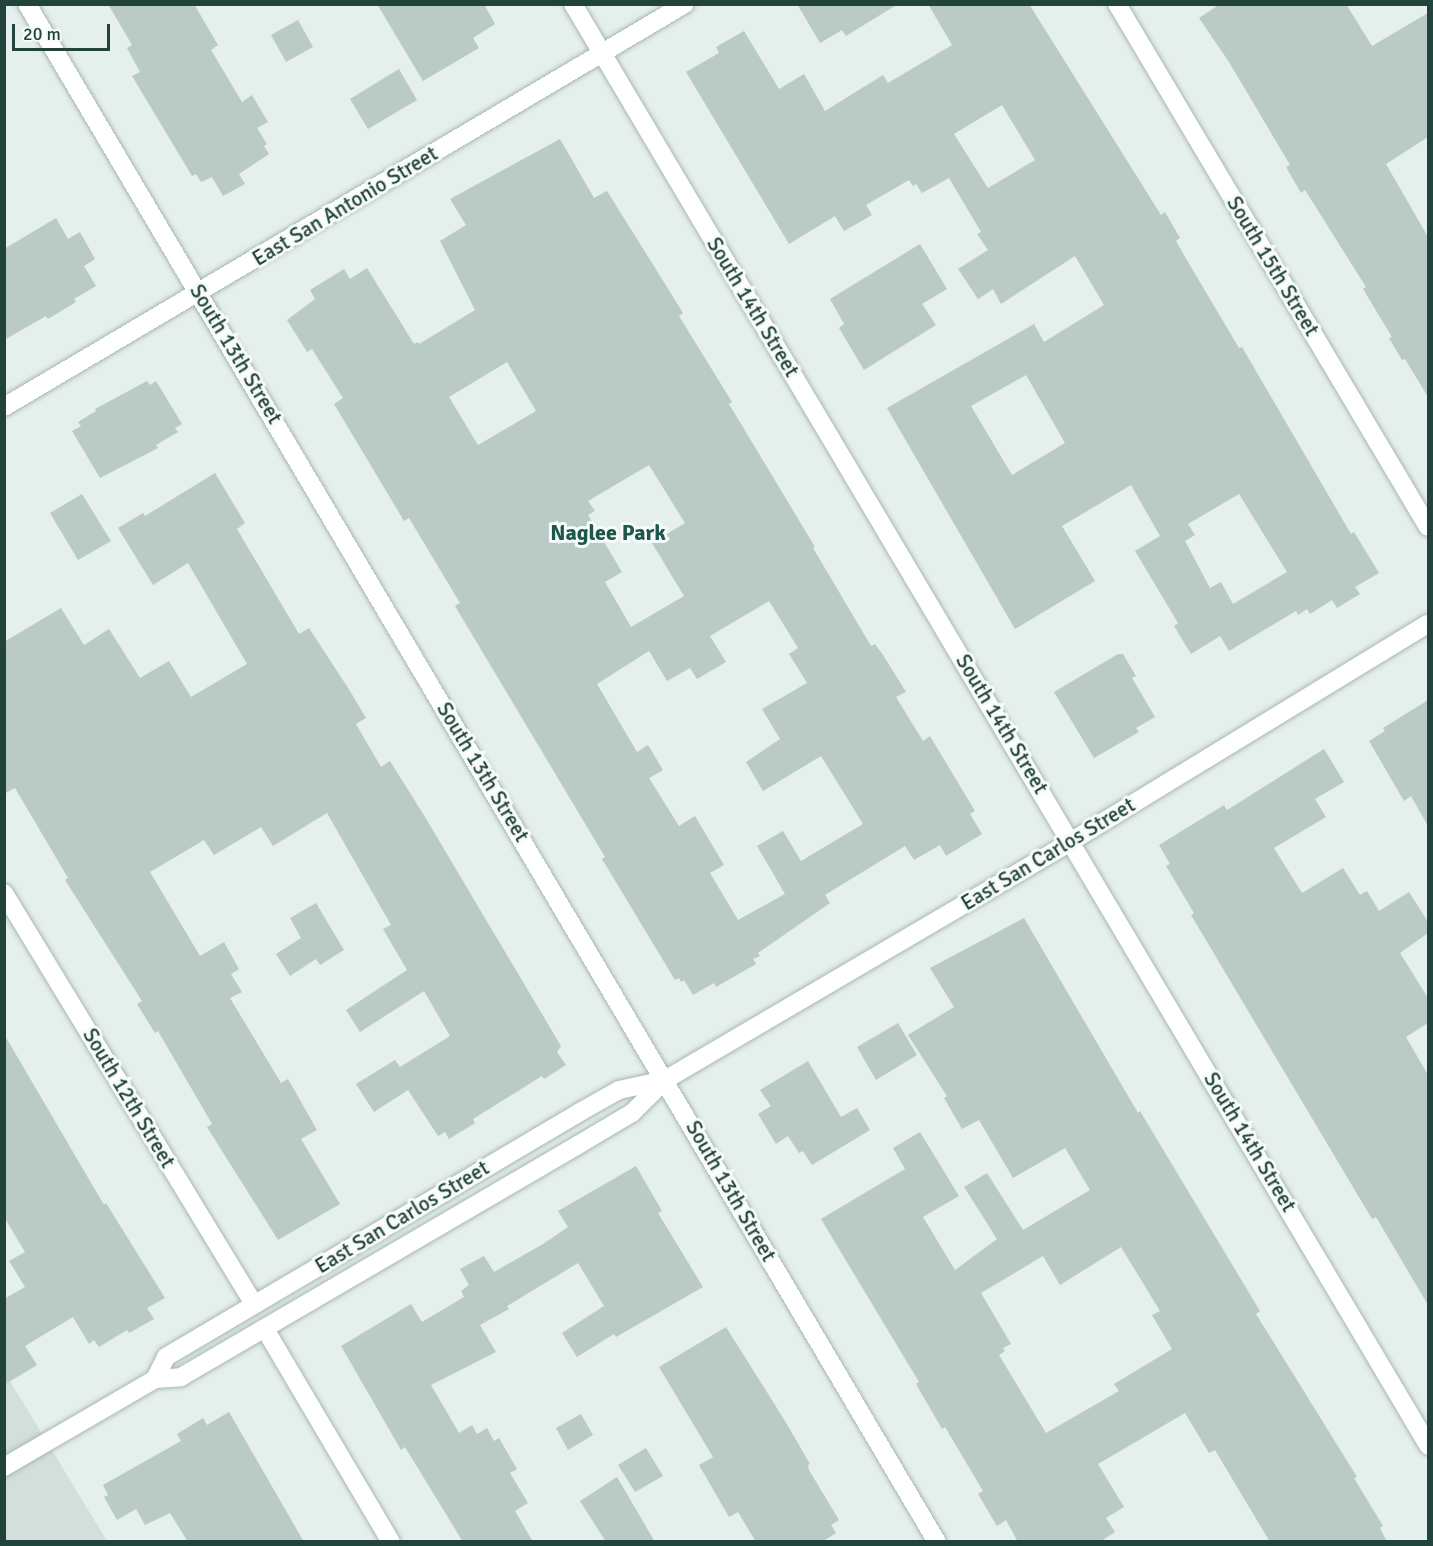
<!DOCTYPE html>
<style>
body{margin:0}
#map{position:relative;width:1433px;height:1546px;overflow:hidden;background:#e5efeb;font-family:Signika,sans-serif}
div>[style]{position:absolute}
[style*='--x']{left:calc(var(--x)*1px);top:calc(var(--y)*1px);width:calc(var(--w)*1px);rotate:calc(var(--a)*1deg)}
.built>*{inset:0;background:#d3dfda}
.building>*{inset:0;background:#bacac4}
.roads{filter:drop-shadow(0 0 2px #a7b8b3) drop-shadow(0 0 2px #a7b8b3)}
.street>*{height:18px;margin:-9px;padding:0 9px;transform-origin:9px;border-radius:9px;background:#fff}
.secondary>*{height:18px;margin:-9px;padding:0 9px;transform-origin:9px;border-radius:9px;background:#fff}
span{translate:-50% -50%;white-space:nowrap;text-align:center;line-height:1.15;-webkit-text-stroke:6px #f6fbf9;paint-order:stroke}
.street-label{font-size:21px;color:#22433b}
.neighbourhood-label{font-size:22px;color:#1d574b;font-weight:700}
.frame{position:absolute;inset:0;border:6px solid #22433b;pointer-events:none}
.scale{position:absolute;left:12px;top:24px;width:98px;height:27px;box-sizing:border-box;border:3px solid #22433b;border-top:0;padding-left:8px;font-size:18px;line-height:21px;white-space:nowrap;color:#22433b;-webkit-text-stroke:4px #f6fbf9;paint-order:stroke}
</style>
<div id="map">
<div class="built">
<i style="clip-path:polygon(5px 1373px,107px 1541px,5px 1541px)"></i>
</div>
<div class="building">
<i style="clip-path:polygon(108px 4px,194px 4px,218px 45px,211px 50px,242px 102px,252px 95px,268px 122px,257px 128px,267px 144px,264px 146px,269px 154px,239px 174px,245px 184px,223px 196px,212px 177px,201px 182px,196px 174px,192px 176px,132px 76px,140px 72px,127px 48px,132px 45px)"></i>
<i style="clip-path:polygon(377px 4px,484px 4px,495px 24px,473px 38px,479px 48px,423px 81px)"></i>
<i style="clip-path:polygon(797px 4px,898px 4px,846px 36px,842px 30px,820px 43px)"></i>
<i style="clip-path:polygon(evenodd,928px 4px,1029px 4px,1161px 215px,1165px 212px,1180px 238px,1176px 241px,1188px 262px,1239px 348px,1242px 347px,1351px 534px,1354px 532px,1379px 573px,1355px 587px,1360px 594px,1337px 608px,1332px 600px,1310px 614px,1307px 609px,1298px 615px,1296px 611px,1229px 651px,1220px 636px,1191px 654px,1174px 626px,1178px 623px,1135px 551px,1160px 536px,1131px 485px,1062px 526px,1095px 581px,1015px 629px,887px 408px,1034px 324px,1044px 342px,1104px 305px,1075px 256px,1001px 304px,993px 289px,978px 299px,958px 269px,988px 250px,977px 234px,981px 232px,949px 178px,922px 193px,916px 184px,913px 186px,909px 180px,866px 205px,872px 215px,844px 231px,835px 216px,789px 244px,686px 72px,719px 53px,716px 47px,744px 31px,779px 89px,804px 74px,825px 111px,883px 75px,888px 83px,952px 45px,928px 4px,1002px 105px,1035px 160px,988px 188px,954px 134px,1002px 105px,928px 4px,1026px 375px,1065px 443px,1012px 475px,971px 406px,1026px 375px,928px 4px,1239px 494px,1287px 572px,1233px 604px,1221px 582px,1210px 588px,1185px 541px,1195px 535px,1188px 524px,1239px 494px)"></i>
<i style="clip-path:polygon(1220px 4px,1346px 4px,1372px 46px,1428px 13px,1428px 137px,1386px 164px,1428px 237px,1428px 397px,1405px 359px,1402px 360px,1389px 338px,1392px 337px,1363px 289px,1366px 287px,1305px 190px,1301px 193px,1286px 167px,1290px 165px,1229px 62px,1199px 18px)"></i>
<i style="clip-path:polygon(298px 20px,313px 47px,286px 62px,271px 35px)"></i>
<i style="clip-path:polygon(399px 69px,417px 100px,368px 129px,350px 99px)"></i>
<i style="clip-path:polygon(evenodd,560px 139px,594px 198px,607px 191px,657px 271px,683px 313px,679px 316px,732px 402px,729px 404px,815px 547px,813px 548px,871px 646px,875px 644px,883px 655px,906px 692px,896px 697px,923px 741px,930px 736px,975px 811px,970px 814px,982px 834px,946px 856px,940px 845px,914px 860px,905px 846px,825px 895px,830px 903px,758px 953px,760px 956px,753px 959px,756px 964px,716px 987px,714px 983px,693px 995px,684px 980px,681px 982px,679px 978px,675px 980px,602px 859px,605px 857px,455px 606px,460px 603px,409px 518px,404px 521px,334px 404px,343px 398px,312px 349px,307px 352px,287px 320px,315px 299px,310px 290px,344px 269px,350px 279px,367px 268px,414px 344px,418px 342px,419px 344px,475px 310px,440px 241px,466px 225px,450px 199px,560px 139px,507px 362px,536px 411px,478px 445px,449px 397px,507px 362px,560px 139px,649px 465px,685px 523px,652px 543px,684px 596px,631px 627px,605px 582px,622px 572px,588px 515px,595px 511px,588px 501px,649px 465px,560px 139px,769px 601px,798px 648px,789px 654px,807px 683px,762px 709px,780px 739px,746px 762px,763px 791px,821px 756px,863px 824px,801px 861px,783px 831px,757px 846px,785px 894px,738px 920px,710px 873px,724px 865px,695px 816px,679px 826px,649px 778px,663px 770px,648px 745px,637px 752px,597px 684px,649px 651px,667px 681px,690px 668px,697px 679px,726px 662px,710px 636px,769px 601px)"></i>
<i style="clip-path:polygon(56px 218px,68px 239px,80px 232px,95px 259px,84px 266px,96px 286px,74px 299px,76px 302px,48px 319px,46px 316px,4px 340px,4px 249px)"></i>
<i style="clip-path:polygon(920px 244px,947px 289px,922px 304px,936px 325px,864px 370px,839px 328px,844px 324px,830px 299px)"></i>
<i style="clip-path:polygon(147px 381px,150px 385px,156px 381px,182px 424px,175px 428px,178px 432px,156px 445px,158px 448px,100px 478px,72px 431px,81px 426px,78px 422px,96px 411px,95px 409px)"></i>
<i style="clip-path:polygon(215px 473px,245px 523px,237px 529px,299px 634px,309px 628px,350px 691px,366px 718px,356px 724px,381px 767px,390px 761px,425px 817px,561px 1046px,557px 1052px,566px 1065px,544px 1079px,542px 1076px,473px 1119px,475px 1123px,449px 1139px,445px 1132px,438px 1136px,408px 1090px,374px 1112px,356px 1084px,395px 1060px,400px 1067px,450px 1036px,424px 991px,360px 1032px,346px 1010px,407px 970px,383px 929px,391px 925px,327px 813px,273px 846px,261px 827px,214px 855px,204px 840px,150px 872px,200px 956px,224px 942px,239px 969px,231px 974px,242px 992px,230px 998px,281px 1083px,288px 1079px,317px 1130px,301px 1139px,340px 1204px,278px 1240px,207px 1127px,212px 1124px,158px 1031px,155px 1033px,137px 1004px,142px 1001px,65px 880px,68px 878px,15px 788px,4px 794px,4px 642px,61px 608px,84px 645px,109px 629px,140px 678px,169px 661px,191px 697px,247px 664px,188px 563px,153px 585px,118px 528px,143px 513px,145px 516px)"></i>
<i style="clip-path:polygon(82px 494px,111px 541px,78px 560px,50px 513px)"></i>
<i style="clip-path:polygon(1118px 654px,1123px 654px,1136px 676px,1132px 678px,1155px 717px,1136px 728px,1139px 732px,1094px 758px,1054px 692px)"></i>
<i style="clip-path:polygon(1428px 700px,1428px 826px,1411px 796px,1404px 801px,1369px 741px,1385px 731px,1383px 728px)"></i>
<i style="clip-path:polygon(1324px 749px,1344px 782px,1315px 799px,1326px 817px,1274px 848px,1302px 893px,1343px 868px,1360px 895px,1367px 891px,1379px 911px,1409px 892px,1428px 922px,1428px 933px,1400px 953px,1428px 998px,1428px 1023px,1406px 1037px,1428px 1075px,1428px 1305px,1376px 1217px,1372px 1219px,1191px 915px,1194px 913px,1166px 866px,1170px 864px,1159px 845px,1224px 805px,1227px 810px)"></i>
<i style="clip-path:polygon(316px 903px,344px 950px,320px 965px,316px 959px,290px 976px,276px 954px,301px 938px,290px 918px)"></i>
<i style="clip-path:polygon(evenodd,1024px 918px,1138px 1113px,1140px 1111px,1260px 1311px,1256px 1314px,1357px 1477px,1354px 1478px,1383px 1526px,1380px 1528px,1387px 1542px,1270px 1542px,1215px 1450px,1209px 1453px,1185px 1413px,1098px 1464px,1124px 1507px,1106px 1518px,1115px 1532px,1100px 1542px,1018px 1542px,1006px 1520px,997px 1526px,978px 1494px,983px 1491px,945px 1427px,942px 1429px,916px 1384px,919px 1382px,821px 1219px,905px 1169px,893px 1148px,920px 1132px,959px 1196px,923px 1217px,955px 1270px,997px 1239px,964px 1187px,987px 1173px,1023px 1230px,1090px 1190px,1065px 1148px,1013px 1178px,979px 1120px,962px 1129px,944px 1098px,947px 1096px,908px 1035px,954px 1007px,930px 968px,1024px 918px,1121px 1247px,1160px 1311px,1152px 1315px,1172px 1349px,1114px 1384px,1119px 1391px,1046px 1433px,999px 1355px,1005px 1351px,1003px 1348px,1011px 1344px,981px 1293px,1043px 1256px,1060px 1285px,1121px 1247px)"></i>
<i style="clip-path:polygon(898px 1023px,917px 1055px,876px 1080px,857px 1047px)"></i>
<i style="clip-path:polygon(4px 1034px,104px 1205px,106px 1203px,165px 1298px,147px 1308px,154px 1319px,129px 1333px,127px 1330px,99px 1347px,94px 1340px,89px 1344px,73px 1317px,25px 1346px,37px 1365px,4px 1385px,4px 1299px,25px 1287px,9px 1261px,25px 1252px,4px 1217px)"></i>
<i style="clip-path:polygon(808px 1061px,841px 1117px,857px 1108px,870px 1130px,812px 1165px,803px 1151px,799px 1153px,788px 1136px,776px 1144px,758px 1114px,771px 1106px,760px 1090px)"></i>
<i style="clip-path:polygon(636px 1166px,662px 1211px,658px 1213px,703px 1287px,616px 1337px,614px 1334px,577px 1357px,562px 1333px,604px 1306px,578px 1263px,507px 1306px,509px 1309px,480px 1325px,496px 1352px,431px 1385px,459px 1433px,472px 1425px,477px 1434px,487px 1428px,494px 1441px,499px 1438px,517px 1469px,510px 1473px,528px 1503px,515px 1511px,533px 1542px,463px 1542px,405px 1447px,401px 1450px,341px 1346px,411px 1304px,422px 1322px,464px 1297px,461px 1291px,469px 1285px,460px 1269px,484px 1256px,494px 1272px,543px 1244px,568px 1227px,558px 1211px)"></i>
<i style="clip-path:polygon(726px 1327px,785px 1421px,810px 1464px,808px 1465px,809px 1470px,839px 1520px,831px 1525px,836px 1533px,822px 1542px,756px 1542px,738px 1512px,729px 1517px,699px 1465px,713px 1457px,659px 1367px)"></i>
<i style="clip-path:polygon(229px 1412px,304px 1542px,188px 1542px,170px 1513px,145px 1525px,136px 1509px,117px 1520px,104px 1497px,108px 1495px,103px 1485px,181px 1441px,177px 1434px,203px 1418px,207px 1425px)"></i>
<i style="clip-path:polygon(581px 1414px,593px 1435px,568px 1450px,556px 1428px)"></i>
<i style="clip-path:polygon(646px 1448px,663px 1476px,635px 1492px,618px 1465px)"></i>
<i style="clip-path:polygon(617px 1477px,655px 1542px,606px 1542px,580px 1501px)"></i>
</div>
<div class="roads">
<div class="street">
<i style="--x:573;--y:4;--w:1676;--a:59.32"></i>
<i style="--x:1117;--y:4;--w:608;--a:59.26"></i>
<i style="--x:4;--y:407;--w:791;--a:-30.62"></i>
<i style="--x:4;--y:893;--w:481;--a:58.7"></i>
<i style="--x:265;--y:1329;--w:247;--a:59.4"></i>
<i style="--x:155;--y:1379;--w:25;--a:-63"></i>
<i style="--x:166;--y:1357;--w:481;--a:-30.6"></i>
<i style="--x:580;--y:1112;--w:45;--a:-29.4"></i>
<i style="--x:619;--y:1090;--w:47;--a:-12.3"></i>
<i style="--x:4;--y:1467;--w:175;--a:-30.2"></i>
<i style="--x:155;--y:1379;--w:26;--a:-4"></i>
<i style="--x:181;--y:1377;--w:460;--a:-30.3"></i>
<i style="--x:578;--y:1145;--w:63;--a:-30.7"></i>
<i style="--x:632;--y:1113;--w:47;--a:-45"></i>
<i style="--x:665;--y:1080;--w:472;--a:-30.4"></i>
<i style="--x:1072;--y:841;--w:417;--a:-31.4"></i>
</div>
<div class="secondary">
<i style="--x:27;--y:4;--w:1787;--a:59.39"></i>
</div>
</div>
<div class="street-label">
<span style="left:345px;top:206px;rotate:-31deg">East San Antonio Street</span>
<span style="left:1273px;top:266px;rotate:59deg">South 15th Street</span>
<span style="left:753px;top:307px;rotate:59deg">South 14th Street</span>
<span style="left:236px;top:354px;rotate:59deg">South 13th Street</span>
<span style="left:1002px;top:724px;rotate:59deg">South 14th Street</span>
<span style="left:483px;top:772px;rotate:59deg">South 13th Street</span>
<span style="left:1048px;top:854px;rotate:-31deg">East San Carlos Street</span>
<span style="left:129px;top:1098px;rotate:59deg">South 12th Street</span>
<span style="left:1250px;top:1142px;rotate:59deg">South 14th Street</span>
<span style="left:731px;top:1191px;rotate:60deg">South 13th Street</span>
<span style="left:402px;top:1217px;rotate:-31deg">East San Carlos Street</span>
</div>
<div class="neighbourhood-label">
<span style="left:608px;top:533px">Naglee Park</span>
</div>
<div class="frame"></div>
<div class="scale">20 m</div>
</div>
